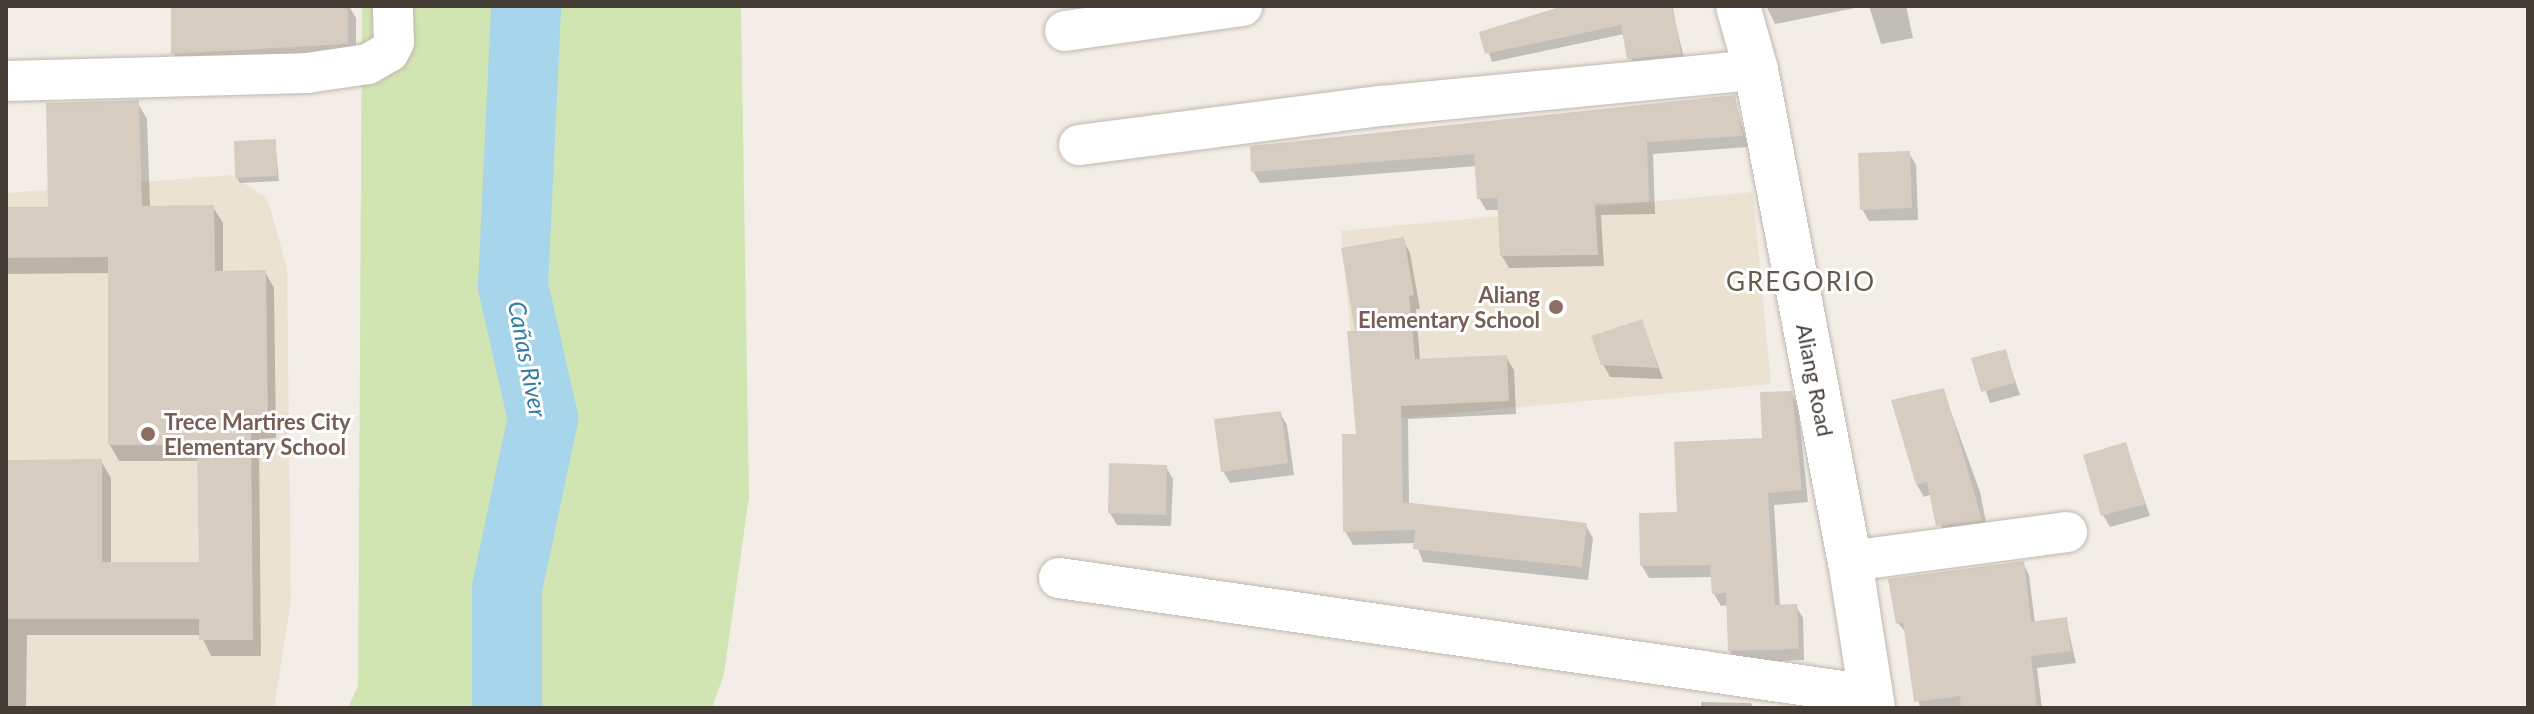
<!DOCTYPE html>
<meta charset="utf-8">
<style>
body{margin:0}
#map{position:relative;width:2534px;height:714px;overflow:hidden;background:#f2eee7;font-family:Lato,sans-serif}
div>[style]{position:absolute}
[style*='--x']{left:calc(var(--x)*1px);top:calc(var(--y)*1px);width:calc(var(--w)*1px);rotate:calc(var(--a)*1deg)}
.education>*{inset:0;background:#ebe2d1}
.green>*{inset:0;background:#d1e5b2}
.shadow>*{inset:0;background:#0003}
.river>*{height:70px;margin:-35px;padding:0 35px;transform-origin:35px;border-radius:35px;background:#a6d5ec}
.building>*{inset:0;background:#d7ccc0}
.roads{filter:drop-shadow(0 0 2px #c0b8ad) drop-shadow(0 0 2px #c0b8ad)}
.minor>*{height:40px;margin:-20px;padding:0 20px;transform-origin:20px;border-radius:20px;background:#fff}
.tertiary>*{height:44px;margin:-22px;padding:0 22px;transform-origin:22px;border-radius:22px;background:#fff}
.dots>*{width:22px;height:22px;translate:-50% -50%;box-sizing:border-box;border:4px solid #fff;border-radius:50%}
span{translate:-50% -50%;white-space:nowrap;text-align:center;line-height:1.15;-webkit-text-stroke:6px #fff;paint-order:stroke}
.education-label{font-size:22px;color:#785e54;font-weight:700}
.right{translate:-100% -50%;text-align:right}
.left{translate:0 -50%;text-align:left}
.street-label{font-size:22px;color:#453e36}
.water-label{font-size:24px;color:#337ca4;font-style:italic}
.quarter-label{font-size:26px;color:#675b4e;letter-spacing:2px}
.frame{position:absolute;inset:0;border:8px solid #453e36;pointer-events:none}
</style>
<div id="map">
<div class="education">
<i style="clip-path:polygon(231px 175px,267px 198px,287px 267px,291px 601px,274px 708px,6px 708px,6px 193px)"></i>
<i style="clip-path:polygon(1753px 192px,1771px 384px,1359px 422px,1341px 231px)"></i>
</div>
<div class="green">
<i style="clip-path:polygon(362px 6px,741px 6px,749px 497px,724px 674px,712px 708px,348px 708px,358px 686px)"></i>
</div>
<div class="shadow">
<i style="clip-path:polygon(173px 6px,349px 6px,356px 18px,356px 59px,182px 69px,173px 53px)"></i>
<i style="clip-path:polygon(1564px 6px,1672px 8px,1685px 62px,1634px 67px,1624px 34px,1492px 62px,1482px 34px)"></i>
<i style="clip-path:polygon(1766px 6px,1865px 6px,1775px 24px)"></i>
<i style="clip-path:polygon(1869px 6px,1906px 6px,1913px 38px,1881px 44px)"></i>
<i style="clip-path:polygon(1734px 97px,1748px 147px,1653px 154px,1655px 214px,1601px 215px,1604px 266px,1509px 268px,1502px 256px,1500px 210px,1486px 210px,1479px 198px,1477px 166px,1260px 183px,1253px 171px)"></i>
<i style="clip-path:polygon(138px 103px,147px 119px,150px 207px,213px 207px,223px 223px,223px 273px,265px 272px,274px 288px,276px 438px,259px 439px,261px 656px,211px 656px,201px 635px,27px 635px,26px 708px,6px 708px,6px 462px,101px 461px,111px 478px,111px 564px,201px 564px,200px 461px,119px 461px,110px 445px,110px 273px,6px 274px,6px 209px,50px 209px)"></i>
<i style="clip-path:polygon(275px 141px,279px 181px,240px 183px,237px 178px)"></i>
<i style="clip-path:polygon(1909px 153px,1916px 165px,1918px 220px,1869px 221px,1862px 209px)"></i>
<i style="clip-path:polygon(1403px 240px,1410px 253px,1420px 309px,1416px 309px,1420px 360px,1506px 357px,1514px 370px,1516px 414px,1408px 419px,1409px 505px,1585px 524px,1593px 538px,1588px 580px,1423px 562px,1416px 543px,1353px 545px,1345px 531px,1358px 436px,1358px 332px)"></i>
<i style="clip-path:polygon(1642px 322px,1663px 379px,1610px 377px,1603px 364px)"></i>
<i style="clip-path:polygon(2005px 351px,2020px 395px,1990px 403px,1974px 359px)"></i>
<i style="clip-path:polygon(1943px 390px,1980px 492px,1988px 532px,1945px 538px,1932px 494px,1924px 497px,1917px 485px,1894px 402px)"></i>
<i style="clip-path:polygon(1791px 393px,1798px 405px,1808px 502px,1774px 505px,1780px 607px,1796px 606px,1803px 618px,1804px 660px,1737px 663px,1730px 651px,1728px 605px,1721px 606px,1714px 594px,1713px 577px,1649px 578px,1642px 566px,1679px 514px,1764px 439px)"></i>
<i style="clip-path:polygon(1280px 413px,1287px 425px,1294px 475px,1230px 483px,1223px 471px)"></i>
<i style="clip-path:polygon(2125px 444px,2150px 516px,2110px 527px,2103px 515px)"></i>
<i style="clip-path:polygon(1166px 467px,1173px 479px,1171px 526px,1117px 525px,1110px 513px)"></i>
<i style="clip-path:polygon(2023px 563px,2029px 575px,2035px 623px,2066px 619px,2076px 663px,2037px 668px,2042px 708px,1920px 708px,1907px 634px,1898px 623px)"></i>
<i style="clip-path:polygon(1701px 702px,1751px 703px,1754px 708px,1701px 708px)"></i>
</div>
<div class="river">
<i style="--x:507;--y:708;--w:120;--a:-90"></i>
<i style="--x:507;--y:588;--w:174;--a:-78"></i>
<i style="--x:543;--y:418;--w:135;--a:-102.8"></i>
<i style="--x:513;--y:286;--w:280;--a:-87.3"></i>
</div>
<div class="building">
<i style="clip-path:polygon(171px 6px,348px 6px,348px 44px,171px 54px)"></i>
<i style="clip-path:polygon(1563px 6px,1673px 6px,1681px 54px,1627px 59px,1621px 25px,1485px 54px,1479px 32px)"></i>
<i style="clip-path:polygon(1735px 95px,1743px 136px,1647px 142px,1649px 202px,1595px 204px,1598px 255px,1500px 256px,1497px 198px,1477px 199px,1474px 154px,1251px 172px,1250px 146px)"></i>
<i style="clip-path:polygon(139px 100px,142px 206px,214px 205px,215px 271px,266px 270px,268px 422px,251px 423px,253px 640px,199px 640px,199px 619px,6px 619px,6px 460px,102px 459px,102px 562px,199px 562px,197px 445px,108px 445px,108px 257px,6px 258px,6px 207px,48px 207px,46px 103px)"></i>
<i style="clip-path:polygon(276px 139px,277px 176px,235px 178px,234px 141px)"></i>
<i style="clip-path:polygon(1910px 151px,1912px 208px,1860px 210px,1858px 153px)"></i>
<i style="clip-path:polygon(1404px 237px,1414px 295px,1409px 296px,1415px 359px,1507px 355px,1509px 401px,1401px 406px,1403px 502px,1587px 523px,1582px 567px,1413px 549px,1415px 530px,1343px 532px,1342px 434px,1356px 434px,1347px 331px,1355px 331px,1341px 248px)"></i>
<i style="clip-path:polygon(1642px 319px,1658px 368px,1601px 365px,1591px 336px)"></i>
<i style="clip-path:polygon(2006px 349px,2015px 383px,1981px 392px,1971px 358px)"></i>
<i style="clip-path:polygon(1944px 388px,1982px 520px,1936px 526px,1927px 482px,1916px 485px,1891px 400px)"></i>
<i style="clip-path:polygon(1792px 391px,1802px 490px,1768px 493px,1775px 605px,1797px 604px,1799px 649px,1728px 651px,1726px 593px,1712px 594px,1710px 565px,1640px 566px,1639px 513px,1677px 512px,1674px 442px,1762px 438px,1760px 392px)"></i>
<i style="clip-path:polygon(1281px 411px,1288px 463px,1221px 472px,1214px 419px)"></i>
<i style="clip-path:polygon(2126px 442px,2145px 504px,2101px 516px,2083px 455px)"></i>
<i style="clip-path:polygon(1109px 463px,1167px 465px,1166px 515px,1108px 513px)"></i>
<i style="clip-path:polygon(2024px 561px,2031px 622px,2067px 617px,2071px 651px,2031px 656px,2037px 708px,1961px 708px,1960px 696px,1914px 702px,1903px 622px,1896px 624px,1888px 579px)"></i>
</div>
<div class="roads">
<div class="minor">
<i style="--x:1065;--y:31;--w:179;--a:-8"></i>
<i style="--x:6;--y:81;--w:301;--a:-1.5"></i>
<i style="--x:307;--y:73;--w:62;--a:-8.4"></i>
<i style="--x:368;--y:64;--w:24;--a:-30"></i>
<i style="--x:389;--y:52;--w:11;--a:-63"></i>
<i style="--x:394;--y:42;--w:36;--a:-92"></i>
<i style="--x:1079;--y:145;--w:305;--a:-7.4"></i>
<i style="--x:1381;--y:106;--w:377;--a:-5.5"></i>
<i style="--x:1850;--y:561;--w:219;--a:-7.6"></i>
<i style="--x:1059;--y:578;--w:819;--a:8.21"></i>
</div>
<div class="tertiary">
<i style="--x:1738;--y:6;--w:66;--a:74.3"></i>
<i style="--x:1756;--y:70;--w:500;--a:79.2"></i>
<i style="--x:1850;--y:561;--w:149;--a:81.1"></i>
</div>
</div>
<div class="dots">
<i style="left:1556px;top:307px;background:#8d6e63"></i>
<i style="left:148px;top:434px;background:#8d6e63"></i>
</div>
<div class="education-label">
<span class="right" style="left:1540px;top:307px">Aliang<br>Elementary School</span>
<span class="left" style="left:164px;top:434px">Trece Martires City<br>Elementary School</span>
</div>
<div class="street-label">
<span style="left:1815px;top:380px;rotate:79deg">Aliang Road</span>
</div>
<div class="water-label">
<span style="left:528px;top:359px;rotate:79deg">Cañas River</span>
</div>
<div class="quarter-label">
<span style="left:1801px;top:282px">GREGORIO</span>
</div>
<div class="frame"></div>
</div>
